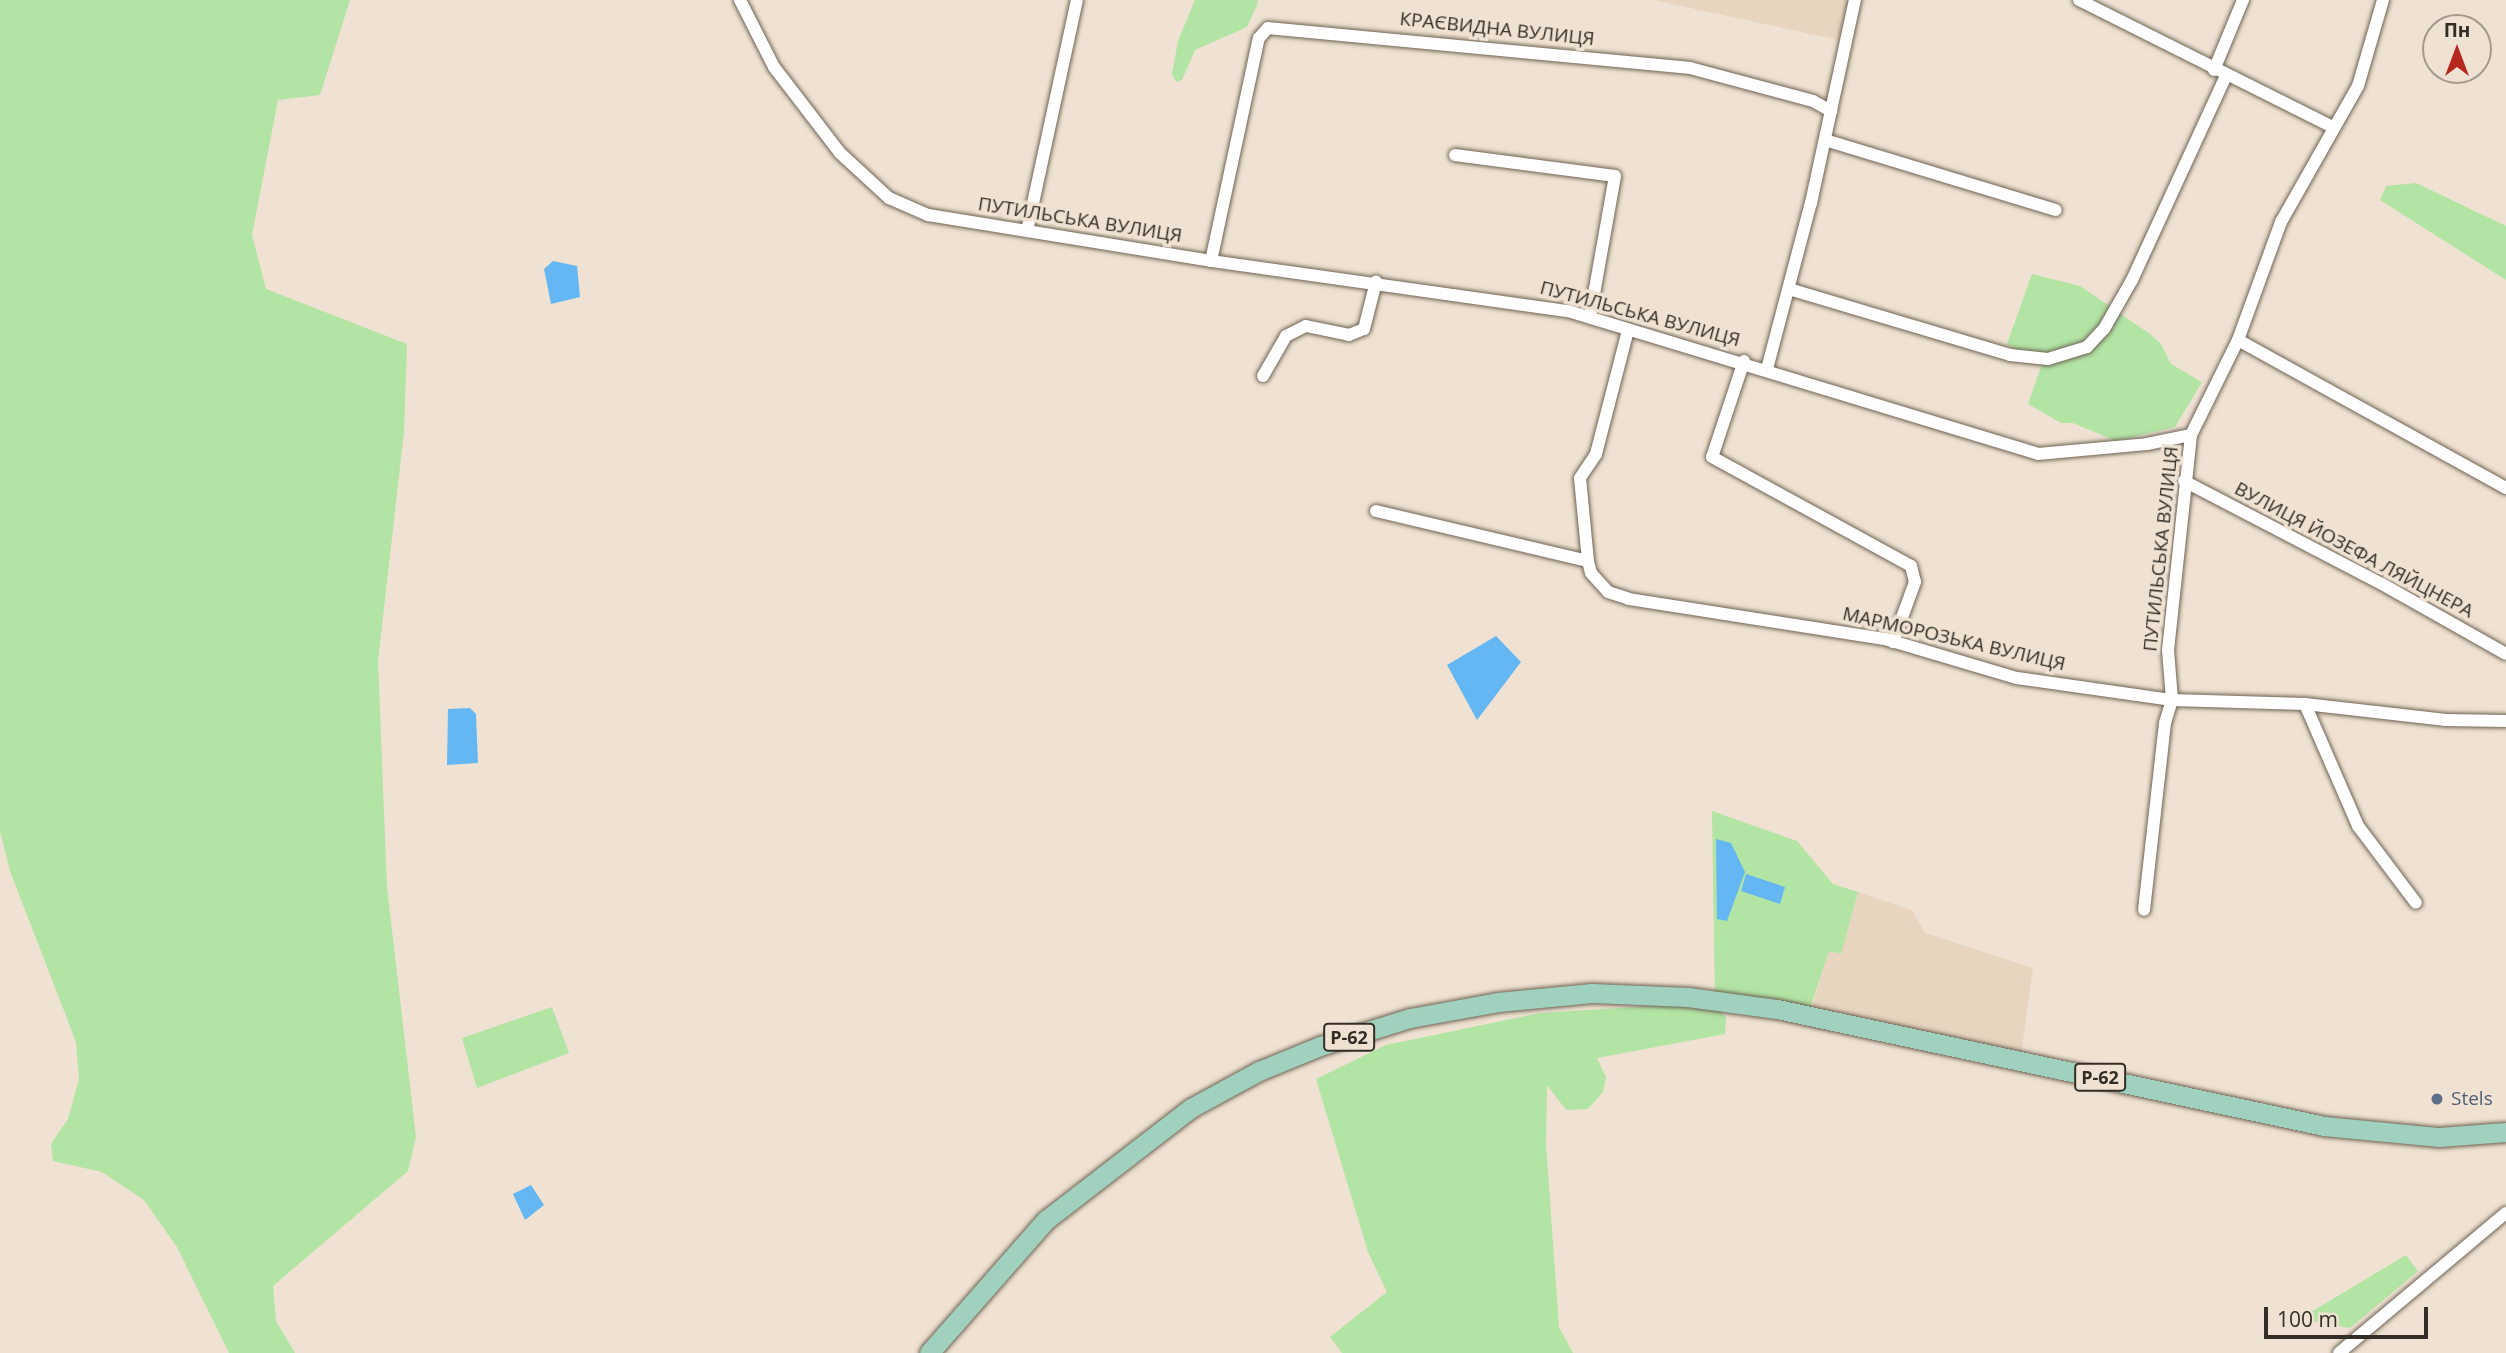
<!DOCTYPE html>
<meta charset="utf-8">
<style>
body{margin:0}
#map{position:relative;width:2506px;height:1353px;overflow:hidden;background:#efe2d2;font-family:"Open Sans",sans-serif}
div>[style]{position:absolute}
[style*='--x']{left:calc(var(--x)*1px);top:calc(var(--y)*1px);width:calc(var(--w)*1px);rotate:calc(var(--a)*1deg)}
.built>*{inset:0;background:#e7d5bf}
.green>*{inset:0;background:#b2e4a4}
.water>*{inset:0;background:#64b7f2}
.roads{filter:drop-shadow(0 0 2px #6e6355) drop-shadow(0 0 2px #6e6355)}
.minor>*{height:12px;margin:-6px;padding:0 6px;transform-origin:6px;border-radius:6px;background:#fff}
.primary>*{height:19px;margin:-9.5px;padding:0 9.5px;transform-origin:9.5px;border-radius:9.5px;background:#a0d1bf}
.dots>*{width:19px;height:19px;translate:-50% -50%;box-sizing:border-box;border:4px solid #efe2d2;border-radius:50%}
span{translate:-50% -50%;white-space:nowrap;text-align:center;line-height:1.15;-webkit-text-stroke:7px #efe2d2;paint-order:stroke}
.shield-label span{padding:2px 5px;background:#efe2d2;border:2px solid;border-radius:5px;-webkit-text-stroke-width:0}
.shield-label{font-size:18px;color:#322e27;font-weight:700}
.street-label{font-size:19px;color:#322e27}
.service-label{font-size:19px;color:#4e5e75}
.left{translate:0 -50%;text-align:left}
.north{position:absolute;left:2422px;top:14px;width:70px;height:70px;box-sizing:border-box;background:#efe2d2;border:2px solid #a39a8e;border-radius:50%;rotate:0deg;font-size:19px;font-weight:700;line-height:28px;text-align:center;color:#322e27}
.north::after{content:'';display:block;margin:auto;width:24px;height:32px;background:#b5261e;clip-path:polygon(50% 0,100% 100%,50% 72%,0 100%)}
.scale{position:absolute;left:2264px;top:1307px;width:164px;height:32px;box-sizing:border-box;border:4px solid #322e27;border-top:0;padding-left:9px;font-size:21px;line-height:24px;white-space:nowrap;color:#322e27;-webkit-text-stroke:5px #efe2d2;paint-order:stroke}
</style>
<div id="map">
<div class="built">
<i style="clip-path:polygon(1653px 0,1851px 0,1839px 40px)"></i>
<i style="clip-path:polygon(1858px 892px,1912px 910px,1925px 933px,2033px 968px,2021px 1055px,1885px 1022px,1810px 1012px,1829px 951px,1841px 954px)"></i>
</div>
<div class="green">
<i style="clip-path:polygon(0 0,350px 0,320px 95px,278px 100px,252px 235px,266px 289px,407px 344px,404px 432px,378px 661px,387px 887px,416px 1137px,408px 1171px,273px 1286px,276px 1321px,295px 1353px,229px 1353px,177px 1247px,144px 1200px,102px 1172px,53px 1161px,51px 1144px,68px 1119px,79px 1079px,76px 1042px,10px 871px,0 831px)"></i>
<i style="clip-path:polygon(1195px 0,1258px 0,1257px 5px,1247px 27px,1195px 50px,1182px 80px,1176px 82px,1172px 74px,1178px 41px)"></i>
<i style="clip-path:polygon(2416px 183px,2506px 226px,2506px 280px,2380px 200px,2386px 186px)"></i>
<i style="clip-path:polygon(2032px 274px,2080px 286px,2150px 334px,2161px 344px,2171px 364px,2202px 382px,2175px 427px,2116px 441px,2073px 423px,2061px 423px,2028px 404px,2042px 364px,2007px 344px)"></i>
<i style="clip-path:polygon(1712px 811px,1797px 841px,1833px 884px,1858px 892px,1841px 954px,1829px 951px,1809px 1012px,1716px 1003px,1726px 1018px,1725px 1034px,1597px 1058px,1606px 1077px,1603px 1092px,1588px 1109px,1566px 1110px,1547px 1085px,1546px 1144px,1559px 1327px,1573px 1353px,1342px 1353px,1330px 1337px,1387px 1292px,1368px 1252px,1316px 1079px,1386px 1045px,1540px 1013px,1715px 1002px)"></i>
<i style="clip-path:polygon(552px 1007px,569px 1053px,477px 1088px,462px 1038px)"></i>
<i style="clip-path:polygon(2406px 1255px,2418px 1271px,2350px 1328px,2311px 1321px,2306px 1315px)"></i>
</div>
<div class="water">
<i style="clip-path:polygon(553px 261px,577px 266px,580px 297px,551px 304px,544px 269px)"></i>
<i style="clip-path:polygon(1496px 636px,1521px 662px,1477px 720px,1447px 665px)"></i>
<i style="clip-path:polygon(470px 708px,476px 714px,478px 763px,447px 765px,448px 709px)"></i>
<i style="clip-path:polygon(1716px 839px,1731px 843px,1745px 872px,1727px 921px,1717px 919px)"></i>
<i style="clip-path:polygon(1746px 874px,1785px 887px,1780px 904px,1741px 891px)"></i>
<i style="clip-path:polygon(531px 1185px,544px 1205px,525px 1220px,513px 1194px)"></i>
</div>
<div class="roads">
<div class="minor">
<i style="--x:740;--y:0;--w:75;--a:63.1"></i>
<i style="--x:774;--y:67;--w:108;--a:52.5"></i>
<i style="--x:840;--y:153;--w:67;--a:42.6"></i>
<i style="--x:889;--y:198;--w:43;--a:23.6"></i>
<i style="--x:928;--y:215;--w:287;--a:9.2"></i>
<i style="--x:1211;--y:261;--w:360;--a:8"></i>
<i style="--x:1568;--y:311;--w:491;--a:16.9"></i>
<i style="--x:2038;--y:454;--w:109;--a:-5.2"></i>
<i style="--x:2147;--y:444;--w:45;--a:-11.6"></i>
<i style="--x:2191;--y:435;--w:216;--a:96.1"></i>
<i style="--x:2168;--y:650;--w:50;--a:85.4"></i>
<i style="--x:2172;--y:700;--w:24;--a:107"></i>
<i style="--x:2165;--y:723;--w:188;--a:96.4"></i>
<i style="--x:2079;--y:0;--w:284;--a:26.6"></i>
<i style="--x:2214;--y:70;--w:76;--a:-67.5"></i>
<i style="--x:1825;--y:140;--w:241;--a:16.9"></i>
<i style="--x:1455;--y:155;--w:161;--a:7.5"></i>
<i style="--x:1615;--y:176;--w:143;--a:100.1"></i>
<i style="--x:1027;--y:231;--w:236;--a:-77.8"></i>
<i style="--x:1211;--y:261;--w:228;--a:-77.9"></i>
<i style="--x:1259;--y:38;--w:13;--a:-48"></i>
<i style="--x:1268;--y:28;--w:424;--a:5.4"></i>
<i style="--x:1690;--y:68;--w:127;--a:15"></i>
<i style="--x:1813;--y:101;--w:21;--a:29"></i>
<i style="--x:1789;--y:289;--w:231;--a:16.6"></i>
<i style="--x:2010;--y:355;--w:38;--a:6"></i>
<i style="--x:2048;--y:359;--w:41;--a:-17.1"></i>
<i style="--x:2087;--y:347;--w:25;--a:-47"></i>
<i style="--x:2104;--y:329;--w:56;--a:-60.3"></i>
<i style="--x:2132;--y:280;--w:225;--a:-65.3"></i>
<i style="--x:2238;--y:340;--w:306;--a:28.9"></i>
<i style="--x:1744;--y:361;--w:101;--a:108.4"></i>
<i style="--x:1712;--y:457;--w:227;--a:28.7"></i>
<i style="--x:1911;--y:566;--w:16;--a:76"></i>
<i style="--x:1915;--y:582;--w:64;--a:110.1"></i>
<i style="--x:1767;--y:369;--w:172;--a:-75.2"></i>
<i style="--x:1811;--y:203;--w:208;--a:-77.8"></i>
<i style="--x:1263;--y:376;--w:46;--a:-60.1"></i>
<i style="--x:1286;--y:336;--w:22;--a:-27"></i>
<i style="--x:1306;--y:326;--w:44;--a:11.8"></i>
<i style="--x:1349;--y:335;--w:16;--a:-22"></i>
<i style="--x:1364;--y:329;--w:49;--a:-75.7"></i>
<i style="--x:2191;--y:435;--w:106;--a:-63.7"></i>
<i style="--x:2238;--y:340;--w:126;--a:-70"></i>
<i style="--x:2281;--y:222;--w:156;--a:-60.5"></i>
<i style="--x:2358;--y:86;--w:90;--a:-73.8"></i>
<i style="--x:2184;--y:481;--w:223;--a:27.5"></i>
<i style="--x:2382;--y:584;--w:142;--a:29.4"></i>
<i style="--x:1376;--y:511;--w:218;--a:13.3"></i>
<i style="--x:1588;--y:561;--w:12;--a:76"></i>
<i style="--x:1591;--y:573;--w:25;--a:48"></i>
<i style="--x:1608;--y:592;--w:22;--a:18"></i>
<i style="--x:1629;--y:599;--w:259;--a:8.9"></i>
<i style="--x:1885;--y:639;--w:138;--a:16.5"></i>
<i style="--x:2017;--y:678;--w:157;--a:8.1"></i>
<i style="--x:2172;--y:700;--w:133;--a:1.7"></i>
<i style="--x:2305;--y:704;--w:142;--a:6.5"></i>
<i style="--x:2446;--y:720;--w:60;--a:1"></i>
<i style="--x:1588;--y:561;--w:83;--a:-95.5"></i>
<i style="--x:1580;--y:478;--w:29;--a:-56"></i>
<i style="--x:1596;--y:454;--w:128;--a:-75.5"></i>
<i style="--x:2305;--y:704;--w:133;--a:66.5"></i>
<i style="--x:2358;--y:826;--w:96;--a:53"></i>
<i style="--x:2339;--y:1353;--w:218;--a:-40"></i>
</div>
<div class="primary">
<i style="--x:929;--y:1353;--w:177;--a:-48.7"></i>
<i style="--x:1046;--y:1220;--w:183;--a:-37.7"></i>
<i style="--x:1191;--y:1108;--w:77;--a:-28.6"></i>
<i style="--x:1259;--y:1071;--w:66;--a:-22.3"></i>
<i style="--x:1320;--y:1046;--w:94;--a:-17.3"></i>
<i style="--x:1410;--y:1018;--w:89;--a:-10.3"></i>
<i style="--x:1498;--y:1002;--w:94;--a:-5.5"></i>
<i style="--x:1592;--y:993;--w:96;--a:2.4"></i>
<i style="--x:1688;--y:997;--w:90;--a:7.7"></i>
<i style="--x:1777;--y:1009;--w:559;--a:12.07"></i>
<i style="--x:2324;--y:1126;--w:116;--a:5.5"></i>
<i style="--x:2439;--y:1137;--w:67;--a:-4.3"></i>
</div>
</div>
<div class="dots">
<i style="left:2437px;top:1099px;background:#5c6f8a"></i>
</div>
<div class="shield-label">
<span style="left:1349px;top:1037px">Р-62</span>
<span style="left:2100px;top:1077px">Р-62</span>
</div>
<div class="street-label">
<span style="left:1497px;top:29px;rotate:6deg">КРАЄВИДНА ВУЛИЦЯ</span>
<span style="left:1080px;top:220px;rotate:9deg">ПУТИЛЬСЬКА ВУЛИЦЯ</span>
<span style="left:1640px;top:314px;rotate:15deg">ПУТИЛЬСЬКА ВУЛИЦЯ</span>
<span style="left:2161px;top:549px;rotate:-84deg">ПУТИЛЬСЬКА ВУЛИЦЯ</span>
<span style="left:2354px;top:550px;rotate:28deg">ВУЛИЦЯ ЙОЗЕФА ЛЯЙЦНЕРА</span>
<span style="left:1954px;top:639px;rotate:13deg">МАРМОРОЗЬКА ВУЛИЦЯ</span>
</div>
<div class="service-label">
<span class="left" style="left:2451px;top:1099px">Stels</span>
</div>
<div class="north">Пн</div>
<div class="scale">100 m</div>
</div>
